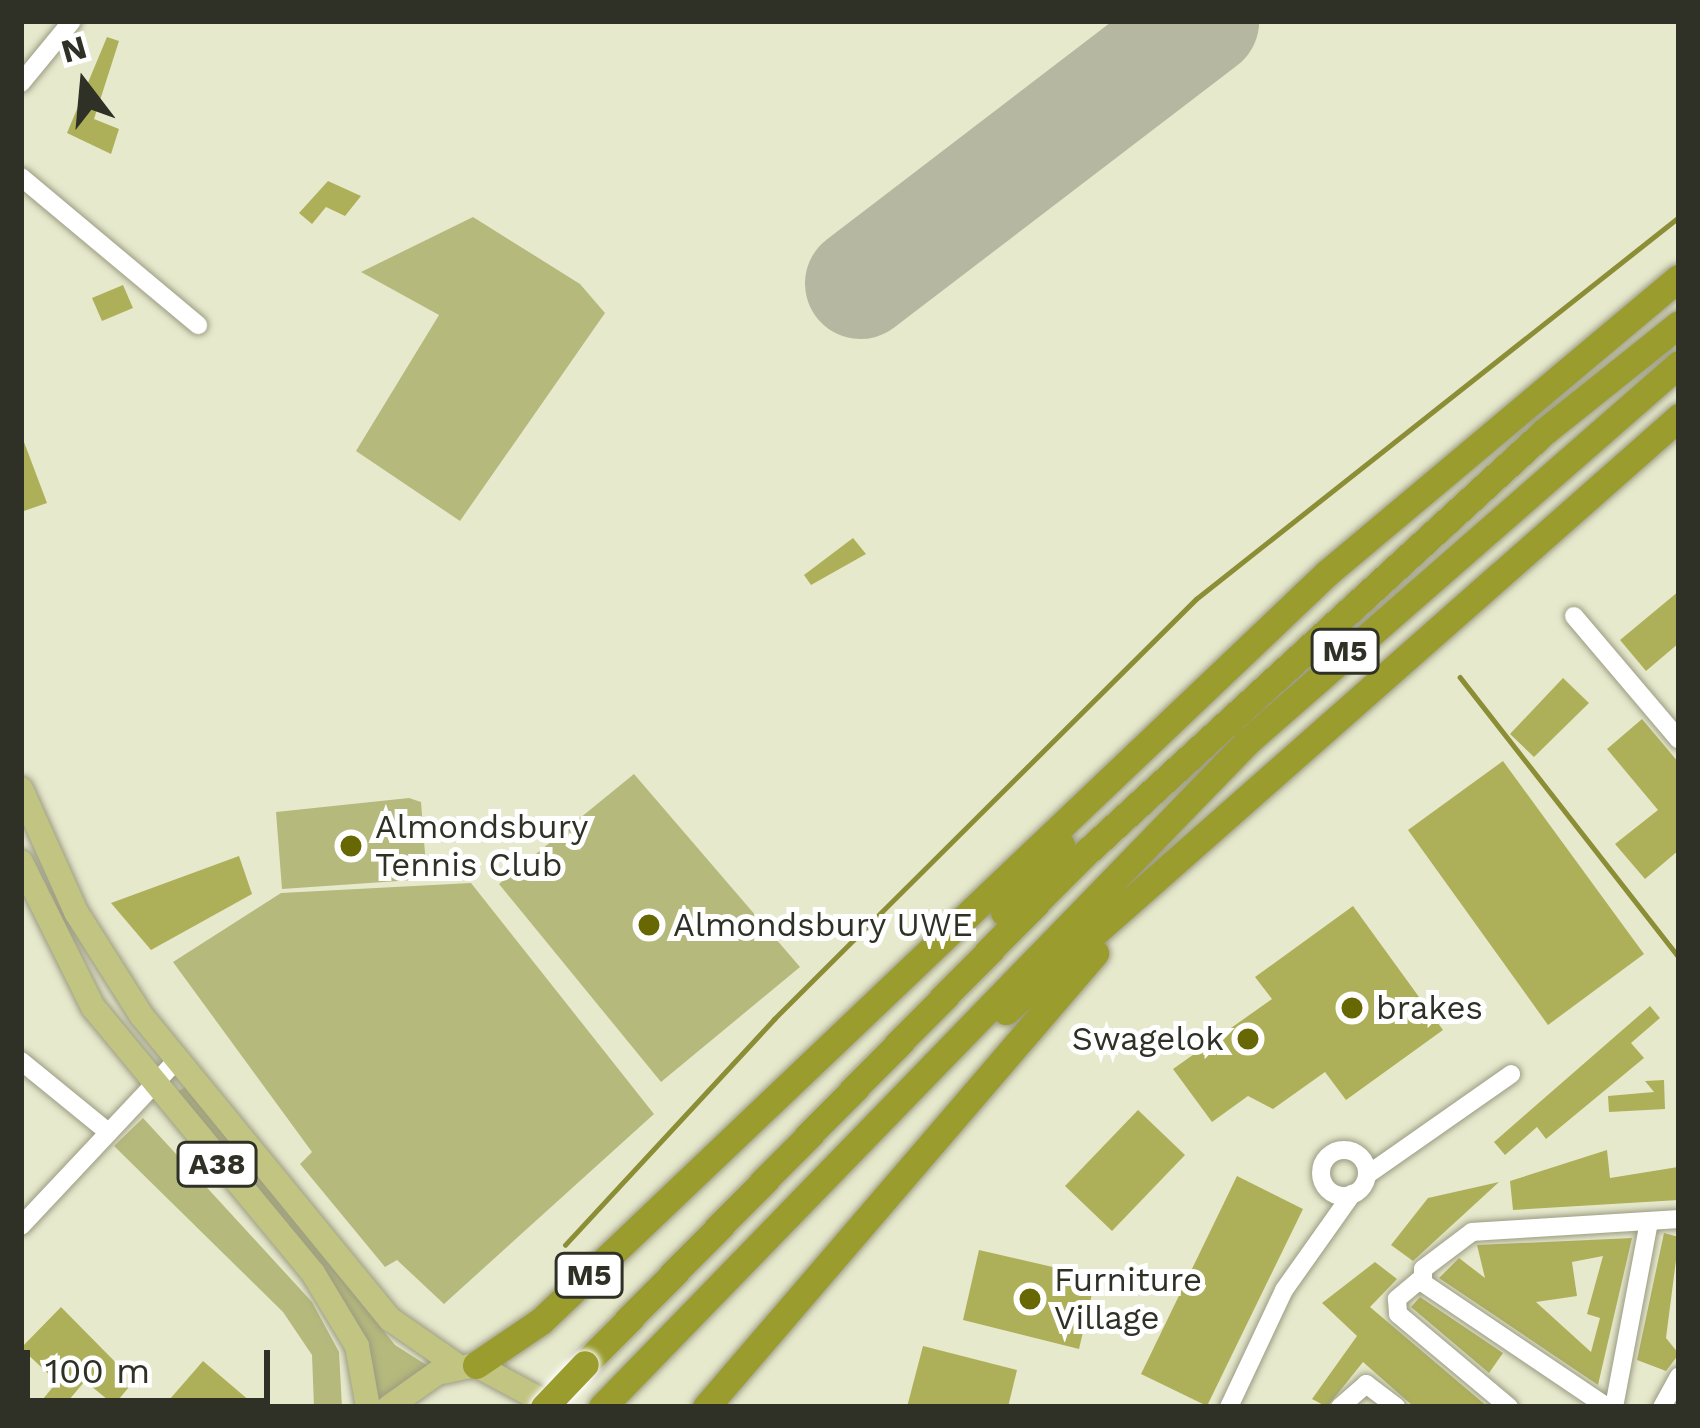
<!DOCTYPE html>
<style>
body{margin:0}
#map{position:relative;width:1700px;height:1428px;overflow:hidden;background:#e7e9cd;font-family:"Work Sans",sans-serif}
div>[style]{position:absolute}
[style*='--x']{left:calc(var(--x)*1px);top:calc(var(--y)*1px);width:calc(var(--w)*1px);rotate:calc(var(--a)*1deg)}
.green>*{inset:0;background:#b6b97c}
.stream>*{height:4.5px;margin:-2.25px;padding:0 2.25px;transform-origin:2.25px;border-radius:2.25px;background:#8c8e36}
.runway>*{height:111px;margin:-55.5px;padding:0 55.5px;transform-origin:55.5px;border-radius:55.5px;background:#b6b7a0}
.building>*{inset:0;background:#aeb059}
.roads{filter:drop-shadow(0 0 3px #9b9c82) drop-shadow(0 0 3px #9b9c82)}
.minor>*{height:18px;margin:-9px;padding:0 9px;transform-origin:9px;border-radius:9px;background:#fff}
.minor>.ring{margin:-9px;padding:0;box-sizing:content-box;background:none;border:18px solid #fff;border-radius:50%}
.major>*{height:24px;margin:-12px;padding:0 12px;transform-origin:12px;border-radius:12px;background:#c2c482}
.highway>*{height:27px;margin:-13.5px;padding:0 13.5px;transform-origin:13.5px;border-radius:13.5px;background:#9a9c2e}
.bridges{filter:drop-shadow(0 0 3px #fff) drop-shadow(0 0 3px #fff)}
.highway-bridge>*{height:27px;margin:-13.5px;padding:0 13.5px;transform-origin:13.5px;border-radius:13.5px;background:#9a9c2e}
.dots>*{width:33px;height:33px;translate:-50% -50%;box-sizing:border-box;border:6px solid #fff;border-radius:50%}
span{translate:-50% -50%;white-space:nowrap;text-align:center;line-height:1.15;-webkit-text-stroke:10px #fff;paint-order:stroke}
.shield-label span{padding:3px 9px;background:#fff;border:3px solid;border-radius:9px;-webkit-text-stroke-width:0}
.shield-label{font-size:30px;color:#303126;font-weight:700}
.poi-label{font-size:33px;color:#303126}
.left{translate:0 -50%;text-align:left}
.right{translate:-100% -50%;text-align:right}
.frame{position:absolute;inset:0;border:24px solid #303126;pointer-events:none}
.north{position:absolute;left:24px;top:24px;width:120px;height:120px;-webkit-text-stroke:9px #fff;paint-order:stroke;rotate:344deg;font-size:33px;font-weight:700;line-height:48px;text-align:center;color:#303126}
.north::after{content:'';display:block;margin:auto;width:42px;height:54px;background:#303126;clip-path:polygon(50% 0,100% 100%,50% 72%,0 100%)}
.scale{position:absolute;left:24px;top:1350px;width:246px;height:54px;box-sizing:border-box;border:6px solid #303126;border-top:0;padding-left:15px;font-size:36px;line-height:42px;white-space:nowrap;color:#303126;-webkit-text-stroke:9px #fff;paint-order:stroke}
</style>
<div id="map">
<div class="green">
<i style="clip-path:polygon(473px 217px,580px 284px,605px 313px,460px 521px,356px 451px,439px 315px,361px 272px)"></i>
<i style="clip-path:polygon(634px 774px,800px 967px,661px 1082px,499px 884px)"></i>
<i style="clip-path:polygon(409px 798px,421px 802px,427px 879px,282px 889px,276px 812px)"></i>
<i style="clip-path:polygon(471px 883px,654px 1114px,444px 1304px,397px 1260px,385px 1267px,300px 1164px,312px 1152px,173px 962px,281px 893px)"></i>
<i style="clip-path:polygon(187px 1086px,395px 1345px,428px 1366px,380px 1405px,345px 1303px,174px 1094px)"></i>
<i style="clip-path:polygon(143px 1118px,312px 1302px,339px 1352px,342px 1407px,314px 1407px,312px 1355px,283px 1312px,114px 1146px)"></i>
</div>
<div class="stream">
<i style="--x:1460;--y:677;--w:355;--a:52"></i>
<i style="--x:565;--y:1245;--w:308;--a:-47.2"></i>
<i style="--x:774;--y:1019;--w:595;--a:-44.86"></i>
<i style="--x:1196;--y:599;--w:616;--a:-38.34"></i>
</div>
<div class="runway">
<i style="--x:860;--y:283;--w:432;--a:-37.4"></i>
</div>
<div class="building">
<i style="clip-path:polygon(107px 37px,119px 41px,94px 119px,119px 129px,111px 154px,67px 133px)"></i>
<i style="clip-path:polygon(328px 181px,361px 196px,345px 216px,326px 207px,312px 224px,299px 213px)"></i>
<i style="clip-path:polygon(123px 285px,133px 308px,102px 321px,92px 298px)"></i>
<i style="clip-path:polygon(21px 434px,47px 503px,21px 512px)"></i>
<i style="clip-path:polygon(853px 538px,866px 554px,811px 585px,804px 575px)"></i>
<i style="clip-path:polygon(1679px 591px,1679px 643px,1646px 671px,1620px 640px)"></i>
<i style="clip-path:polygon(1563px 678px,1589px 703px,1534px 757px,1510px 734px)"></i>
<i style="clip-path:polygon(1642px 719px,1679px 763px,1679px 850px,1645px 879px,1615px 844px,1658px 810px,1607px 749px)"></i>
<i style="clip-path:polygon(1503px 761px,1644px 954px,1548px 1025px,1408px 830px)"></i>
<i style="clip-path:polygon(239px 856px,252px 894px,151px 950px,111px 903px)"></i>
<i style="clip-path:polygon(1353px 906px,1443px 1030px,1346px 1100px,1325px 1072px,1273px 1109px,1248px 1096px,1212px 1122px,1173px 1069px,1272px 999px,1255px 977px)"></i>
<i style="clip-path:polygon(1650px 1006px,1660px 1018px,1631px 1043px,1644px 1058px,1546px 1139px,1537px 1127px,1505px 1155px,1494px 1142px)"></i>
<i style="clip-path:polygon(1664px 1080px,1665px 1109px,1609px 1112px,1608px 1096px,1654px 1092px,1645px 1081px)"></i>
<i style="clip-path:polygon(1138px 1110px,1185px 1155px,1112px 1231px,1065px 1186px)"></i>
<i style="clip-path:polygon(1607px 1150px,1610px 1178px,1678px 1167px,1679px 1200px,1513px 1210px,1510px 1181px)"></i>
<i style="clip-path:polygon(1237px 1176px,1303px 1209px,1207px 1406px,1141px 1374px)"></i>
<i style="clip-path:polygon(1499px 1182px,1413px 1261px,1391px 1245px,1428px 1198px)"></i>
<i style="clip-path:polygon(1664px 1233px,1679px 1237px,1666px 1338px,1679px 1354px,1666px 1371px,1637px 1360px)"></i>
<i style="clip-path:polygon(evenodd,1632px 1238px,1598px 1385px,1439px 1278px,1459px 1258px,1485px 1278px,1477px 1245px,1632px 1238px,1603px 1256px,1587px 1314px,1600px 1318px,1591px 1352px,1536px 1302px,1577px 1296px,1572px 1262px,1603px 1256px)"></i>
<i style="clip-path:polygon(979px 1250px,1096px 1277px,1079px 1349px,963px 1320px)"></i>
<i style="clip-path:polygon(1375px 1262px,1397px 1279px,1370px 1307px,1488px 1407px,1414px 1407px,1363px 1362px,1327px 1407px,1312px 1399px,1357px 1336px,1322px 1303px)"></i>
<i style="clip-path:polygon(1420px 1297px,1503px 1353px,1489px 1373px,1411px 1307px)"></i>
<i style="clip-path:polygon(61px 1307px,134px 1381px,114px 1405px,85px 1381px,63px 1407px,43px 1399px,57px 1382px,21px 1348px)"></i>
<i style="clip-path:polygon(923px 1346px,1017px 1370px,1008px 1407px,907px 1407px)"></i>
<i style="clip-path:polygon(203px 1361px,257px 1407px,163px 1407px)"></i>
</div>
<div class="roads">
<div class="minor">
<i style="--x:21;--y:83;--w:80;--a:-50.6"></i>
<i style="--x:21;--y:177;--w:231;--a:39.9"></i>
<i style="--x:1574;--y:616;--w:162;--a:49.7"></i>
<i style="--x:21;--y:1061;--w:112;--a:39.2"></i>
<i class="ring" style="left:1321px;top:1150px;width:28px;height:28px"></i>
<i style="--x:1367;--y:1175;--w:176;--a:-35"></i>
<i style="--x:21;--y:1226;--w:231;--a:-46.8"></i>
<i style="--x:1422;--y:1278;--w:33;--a:140"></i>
<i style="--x:1397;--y:1299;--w:15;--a:86"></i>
<i style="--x:1398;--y:1314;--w:145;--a:40"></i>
<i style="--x:1229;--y:1407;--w:129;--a:-64.8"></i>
<i style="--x:1284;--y:1290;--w:118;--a:-54.7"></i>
<i style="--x:1340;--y:1407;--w:35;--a:-41"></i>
<i style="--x:1366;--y:1384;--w:38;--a:37"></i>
<i style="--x:1607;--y:1407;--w:222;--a:-146"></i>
<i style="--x:1423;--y:1283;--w:14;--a:-90"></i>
<i style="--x:1423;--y:1269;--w:61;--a:-37.1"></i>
<i style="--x:1472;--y:1232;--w:207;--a:-3.6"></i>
<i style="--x:1614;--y:1407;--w:189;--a:-79.3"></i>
<i style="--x:1662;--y:1407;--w:35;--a:-61"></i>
</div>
<div class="major">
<i style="--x:21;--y:789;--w:135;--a:65.9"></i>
<i style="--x:76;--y:912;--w:122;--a:57.7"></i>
<i style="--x:141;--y:1015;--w:393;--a:50.7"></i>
<i style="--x:390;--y:1319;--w:83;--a:34.7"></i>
<i style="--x:21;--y:862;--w:162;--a:63.6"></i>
<i style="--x:93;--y:1007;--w:345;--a:50.4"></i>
<i style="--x:313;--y:1273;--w:85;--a:58.9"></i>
<i style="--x:357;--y:1346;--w:62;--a:79.8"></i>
<i style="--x:389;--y:1407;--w:59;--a:-35.3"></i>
<i style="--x:437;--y:1373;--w:40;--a:-12"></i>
<i style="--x:476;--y:1365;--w:89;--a:28.3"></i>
</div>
<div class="highway">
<i style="--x:1004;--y:912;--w:88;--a:-49.6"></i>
<i style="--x:1006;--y:1011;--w:898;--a:-41.43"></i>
<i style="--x:585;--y:1364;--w:705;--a:-45.63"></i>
<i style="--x:1078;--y:860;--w:634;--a:-42.57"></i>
<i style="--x:1545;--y:431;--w:171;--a:-38.6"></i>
<i style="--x:476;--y:1365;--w:78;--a:-34.1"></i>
<i style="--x:541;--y:1321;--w:1085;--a:-43.58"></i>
<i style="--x:1327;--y:573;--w:459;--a:-40"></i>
<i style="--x:602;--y:1407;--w:929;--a:-45.87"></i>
<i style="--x:1249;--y:740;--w:571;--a:-41.17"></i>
<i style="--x:706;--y:1407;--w:598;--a:-49.41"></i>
</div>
</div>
<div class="bridges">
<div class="highway-bridge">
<i style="--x:544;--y:1407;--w:59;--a:-46.4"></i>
</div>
</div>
<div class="dots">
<i style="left:351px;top:846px;background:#676804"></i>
<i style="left:649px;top:925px;background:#676804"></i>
<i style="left:1352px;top:1008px;background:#676804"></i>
<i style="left:1248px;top:1039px;background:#676804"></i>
<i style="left:1030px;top:1299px;background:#676804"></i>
</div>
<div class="shield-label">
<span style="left:1345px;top:651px">M5</span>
<span style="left:217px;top:1164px">A38</span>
<span style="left:589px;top:1275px">M5</span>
</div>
<div class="poi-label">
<span class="left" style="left:375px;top:846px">Almondsbury<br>Tennis Club</span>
<span class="left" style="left:673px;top:925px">Almondsbury UWE</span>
<span class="left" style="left:1376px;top:1008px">brakes</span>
<span class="right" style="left:1224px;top:1039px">Swagelok</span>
<span class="left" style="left:1054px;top:1299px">Furniture<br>Village</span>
</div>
<div class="frame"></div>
<div class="north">N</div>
<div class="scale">100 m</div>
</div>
